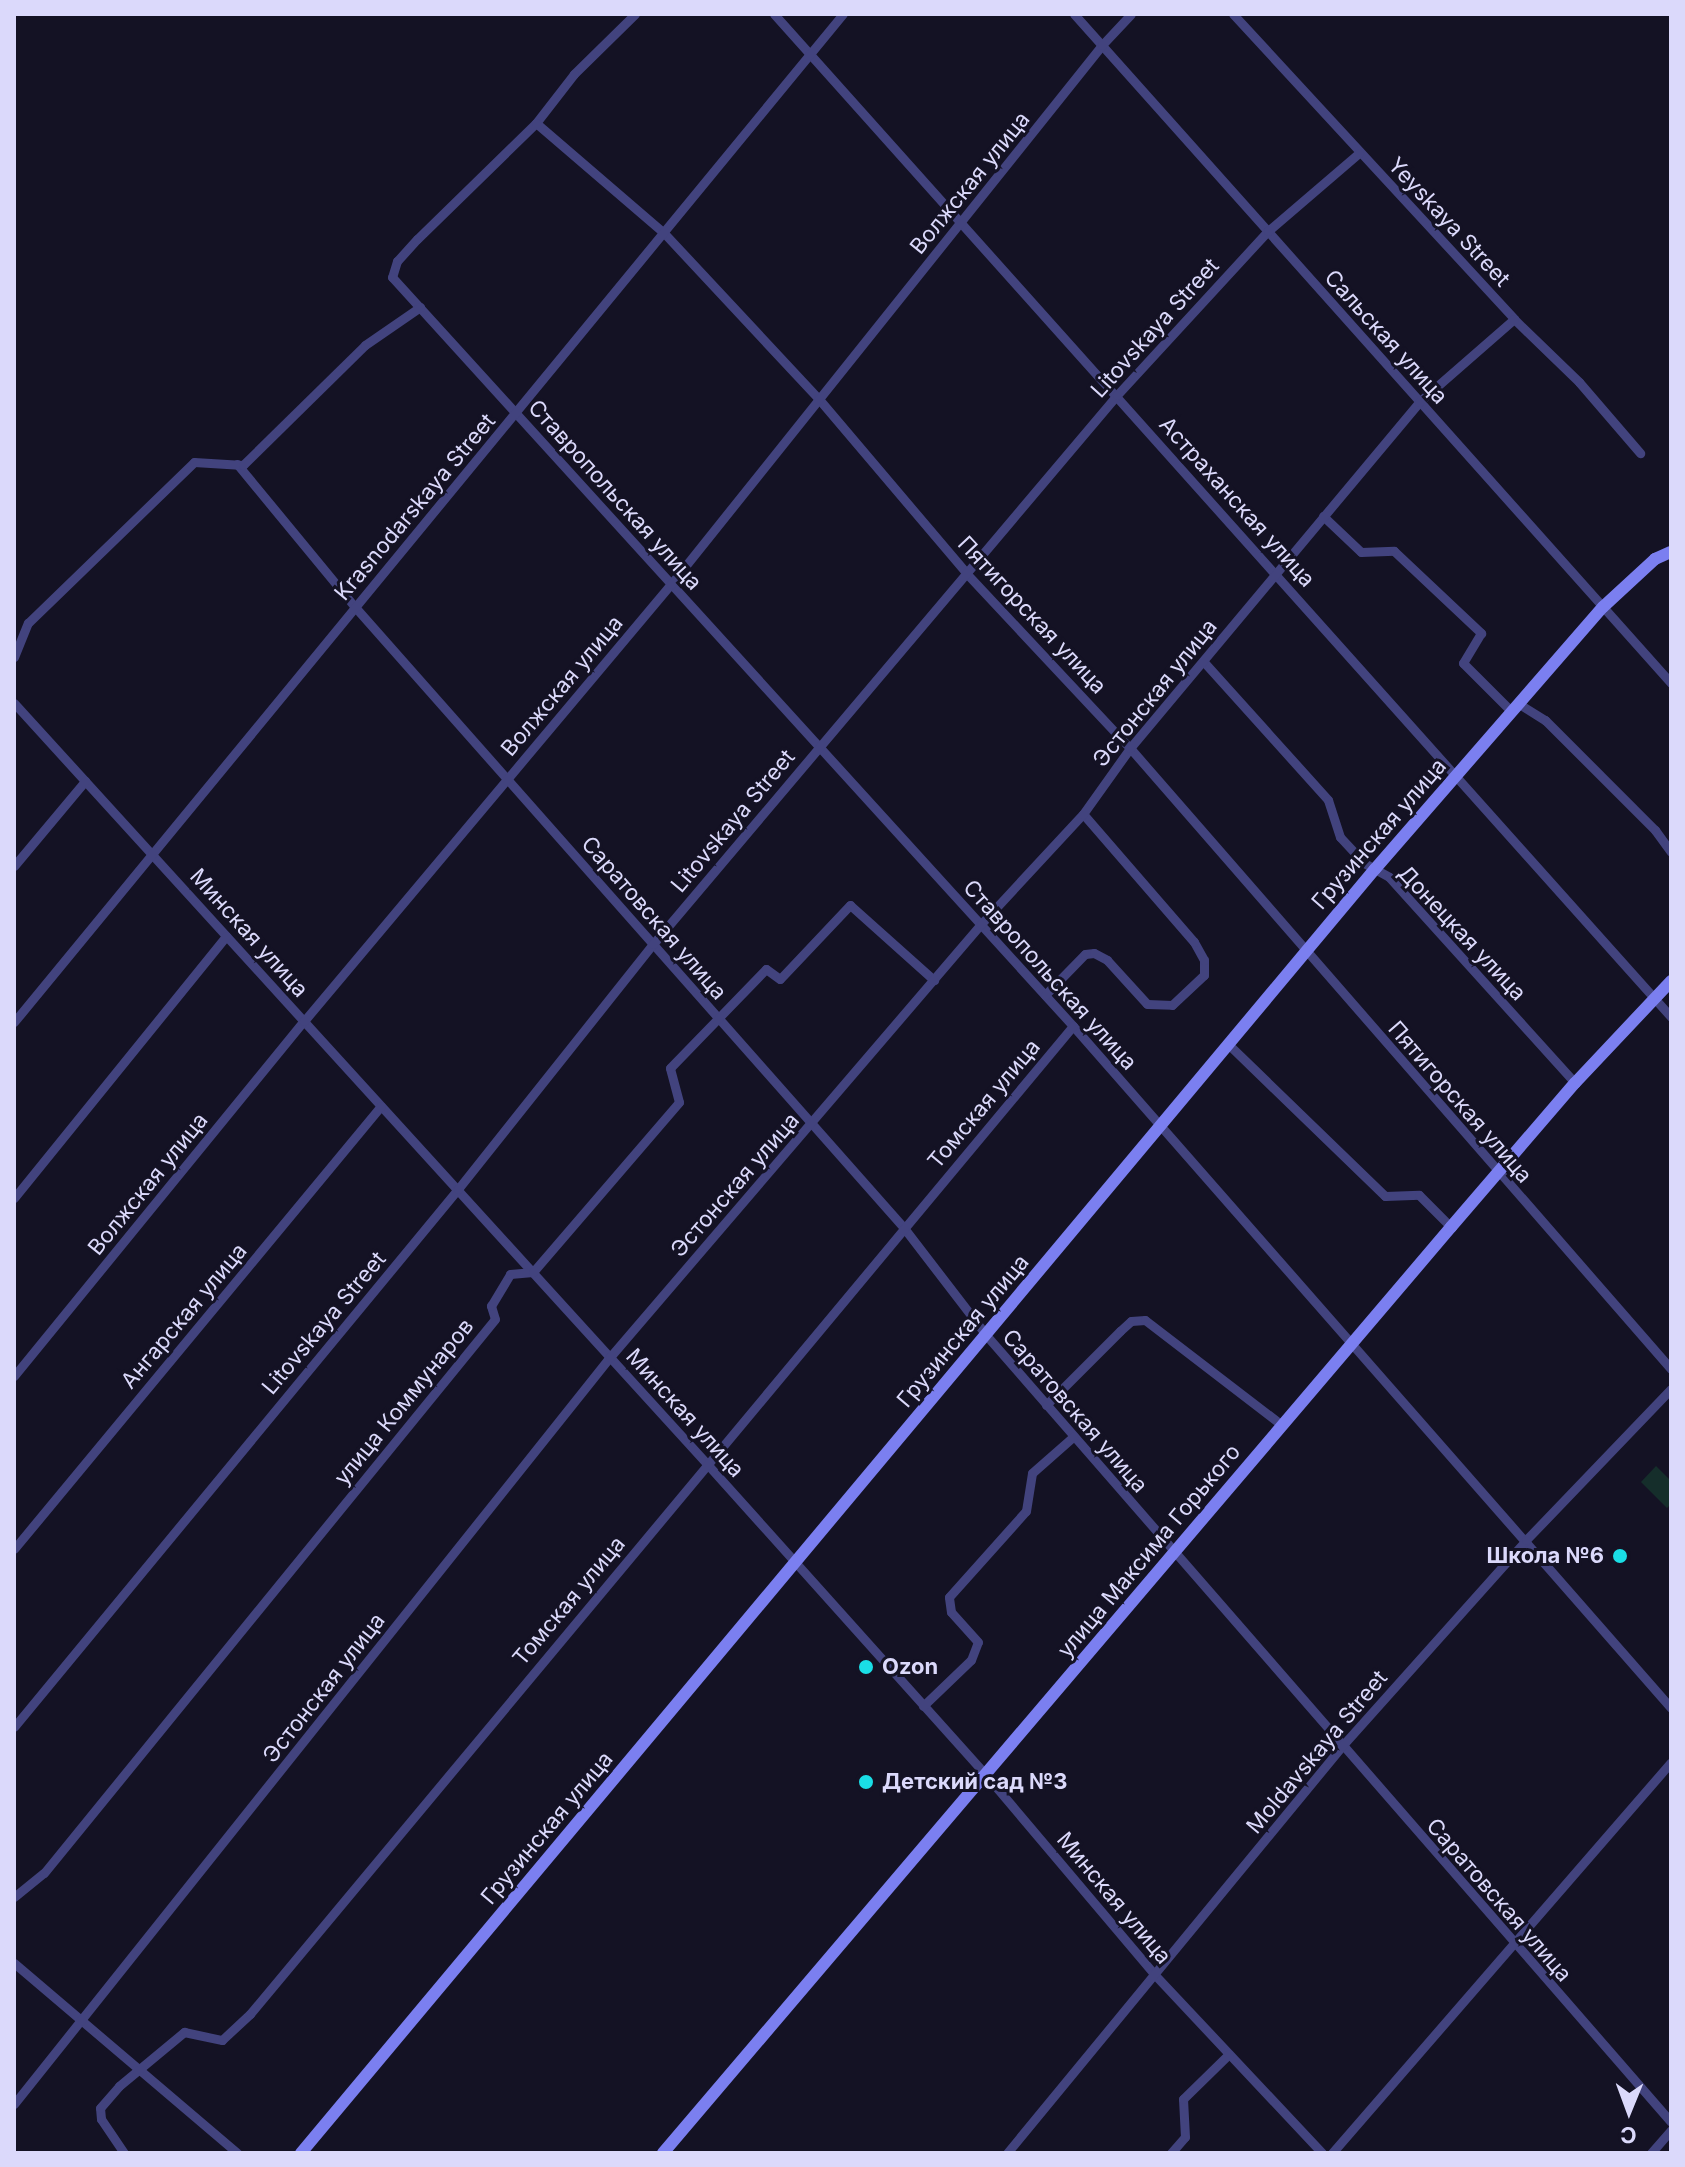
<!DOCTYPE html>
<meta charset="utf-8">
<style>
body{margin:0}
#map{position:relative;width:1685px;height:2167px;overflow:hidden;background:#141224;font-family:Inter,sans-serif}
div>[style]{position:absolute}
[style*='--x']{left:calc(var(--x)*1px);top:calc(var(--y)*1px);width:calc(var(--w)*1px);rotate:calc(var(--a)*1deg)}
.green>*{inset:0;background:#152e2b}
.minor>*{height:9px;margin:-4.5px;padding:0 4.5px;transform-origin:4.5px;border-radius:4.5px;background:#42437e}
.secondary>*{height:12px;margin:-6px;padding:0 6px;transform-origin:6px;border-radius:6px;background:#7b7ff0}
.dots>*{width:22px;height:22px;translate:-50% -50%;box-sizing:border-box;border:4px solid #141224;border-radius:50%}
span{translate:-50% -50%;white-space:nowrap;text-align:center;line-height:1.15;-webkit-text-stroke:6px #141224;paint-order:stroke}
.street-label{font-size:22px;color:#dbd9fb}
.poi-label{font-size:22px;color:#dbd9fb;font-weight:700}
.right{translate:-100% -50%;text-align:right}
.left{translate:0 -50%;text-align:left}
.frame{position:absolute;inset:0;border:16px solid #dbd9fb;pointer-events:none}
.north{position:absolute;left:1589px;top:2071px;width:80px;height:80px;-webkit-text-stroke:6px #141224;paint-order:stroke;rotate:181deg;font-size:22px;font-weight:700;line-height:32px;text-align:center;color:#dbd9fb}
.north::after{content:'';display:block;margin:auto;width:28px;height:36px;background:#dbd9fb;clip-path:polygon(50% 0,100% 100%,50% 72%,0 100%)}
</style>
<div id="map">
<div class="green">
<i style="clip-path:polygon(1656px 1466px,1671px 1481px,1671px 1504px,1667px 1508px,1641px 1482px)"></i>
</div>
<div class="minor">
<i style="--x:635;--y:14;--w:86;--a:135.5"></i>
<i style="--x:574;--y:74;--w:62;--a:127.8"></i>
<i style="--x:536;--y:123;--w:166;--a:135.7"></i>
<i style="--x:417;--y:239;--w:30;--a:132"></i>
<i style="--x:397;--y:261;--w:17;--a:107"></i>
<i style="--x:392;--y:277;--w:1012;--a:47.72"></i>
<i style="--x:1073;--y:1026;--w:907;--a:48.75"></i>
<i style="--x:774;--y:14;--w:1346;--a:48.19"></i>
<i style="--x:1074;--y:14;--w:897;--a:48.26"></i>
<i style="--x:1233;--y:14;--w:415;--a:47.3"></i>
<i style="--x:1514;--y:319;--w:91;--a:44.1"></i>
<i style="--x:1579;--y:382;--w:94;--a:49.3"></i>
<i style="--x:536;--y:123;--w:169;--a:40.7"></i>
<i style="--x:664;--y:233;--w:226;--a:47"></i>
<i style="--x:818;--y:398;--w:231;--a:49.7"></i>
<i style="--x:967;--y:574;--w:238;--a:46.9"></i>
<i style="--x:1130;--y:748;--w:824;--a:48.94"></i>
<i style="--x:237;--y:464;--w:185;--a:50.5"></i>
<i style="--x:355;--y:607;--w:829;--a:48.52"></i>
<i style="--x:904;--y:1228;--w:135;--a:52.5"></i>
<i style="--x:986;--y:1335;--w:1043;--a:48.96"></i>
<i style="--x:1323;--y:516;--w:52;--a:43.5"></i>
<i style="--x:1361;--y:552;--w:33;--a:-2"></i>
<i style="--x:1394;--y:551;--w:120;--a:43.3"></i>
<i style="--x:1481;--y:633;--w:35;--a:121"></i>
<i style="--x:1463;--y:663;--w:69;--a:45"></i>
<i style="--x:14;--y:657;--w:37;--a:-68"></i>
<i style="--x:28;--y:623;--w:231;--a:-44.1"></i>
<i style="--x:194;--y:462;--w:49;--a:3.5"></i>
<i style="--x:243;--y:465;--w:171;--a:-44.5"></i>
<i style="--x:365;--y:345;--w:67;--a:-34.6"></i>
<i style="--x:1203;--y:661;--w:187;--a:48"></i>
<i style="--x:1328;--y:800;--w:39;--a:72"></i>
<i style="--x:1340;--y:837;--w:35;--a:47"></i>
<i style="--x:1364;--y:863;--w:29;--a:29"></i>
<i style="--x:1389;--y:877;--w:278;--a:47.9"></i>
<i style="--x:14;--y:703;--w:1031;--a:47.67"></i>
<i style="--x:708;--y:1465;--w:416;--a:48.1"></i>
<i style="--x:986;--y:1775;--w:262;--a:49.8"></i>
<i style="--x:1155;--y:1975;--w:244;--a:46.8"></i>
<i style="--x:1519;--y:704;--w:31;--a:32"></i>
<i style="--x:1545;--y:720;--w:156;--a:45"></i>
<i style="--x:1655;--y:830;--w:27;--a:54"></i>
<i style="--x:14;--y:866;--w:111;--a:-50.1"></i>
<i style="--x:1045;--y:995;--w:57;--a:-45.7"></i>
<i style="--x:1085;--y:954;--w:9;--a:-6"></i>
<i style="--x:1094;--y:953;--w:15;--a:28"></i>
<i style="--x:1107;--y:960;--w:59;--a:47.7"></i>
<i style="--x:1147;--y:1004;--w:25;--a:2"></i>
<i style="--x:1172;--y:1005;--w:44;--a:-43.2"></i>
<i style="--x:1204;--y:975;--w:15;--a:-90"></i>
<i style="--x:1204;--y:960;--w:21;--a:-119"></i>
<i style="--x:1194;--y:942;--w:169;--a:-130.9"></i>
<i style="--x:14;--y:1022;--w:1305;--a:-50.57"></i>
<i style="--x:1227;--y:1043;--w:220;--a:44.1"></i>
<i style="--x:1385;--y:1196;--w:34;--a:-2"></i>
<i style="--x:1419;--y:1195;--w:45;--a:45"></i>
<i style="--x:14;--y:1198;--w:337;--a:-51"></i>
<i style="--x:14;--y:1376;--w:458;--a:-50.8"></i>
<i style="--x:304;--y:1021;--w:571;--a:-49.98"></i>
<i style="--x:671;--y:584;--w:690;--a:-51.35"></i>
<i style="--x:1102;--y:45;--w:42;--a:-46.9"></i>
<i style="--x:1046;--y:1405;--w:105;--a:-45"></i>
<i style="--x:1120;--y:1331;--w:15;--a:-42"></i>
<i style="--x:1131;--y:1321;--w:14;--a:-4"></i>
<i style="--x:1145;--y:1320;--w:173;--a:37.5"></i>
<i style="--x:14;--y:1549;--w:575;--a:-50.36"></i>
<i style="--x:923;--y:1706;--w:66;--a:-43.8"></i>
<i style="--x:971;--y:1660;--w:19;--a:-69"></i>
<i style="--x:978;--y:1642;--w:40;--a:-132"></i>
<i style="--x:951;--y:1612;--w:15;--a:-98"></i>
<i style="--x:949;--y:1597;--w:115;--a:-48.2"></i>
<i style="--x:1026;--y:1511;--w:38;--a:-81"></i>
<i style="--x:1032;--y:1473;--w:55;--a:-41.3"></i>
<i style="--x:14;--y:1727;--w:698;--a:-50.47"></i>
<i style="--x:458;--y:1189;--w:313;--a:-51.5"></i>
<i style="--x:653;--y:944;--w:719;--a:-49.8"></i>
<i style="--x:1117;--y:395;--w:223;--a:-47.4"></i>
<i style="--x:1268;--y:231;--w:120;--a:-40.6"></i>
<i style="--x:14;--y:1897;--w:38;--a:-39"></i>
<i style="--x:44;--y:1873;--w:714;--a:-50.85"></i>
<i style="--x:495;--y:1319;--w:14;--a:-107"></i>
<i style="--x:491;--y:1306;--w:37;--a:-59"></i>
<i style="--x:510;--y:1274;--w:23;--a:-5"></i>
<i style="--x:533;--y:1272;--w:224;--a:-49.3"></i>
<i style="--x:679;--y:1102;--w:35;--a:-105"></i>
<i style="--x:670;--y:1068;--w:138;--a:-45.9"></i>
<i style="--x:766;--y:969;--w:17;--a:36"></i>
<i style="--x:780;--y:979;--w:102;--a:-46.6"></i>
<i style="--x:850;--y:905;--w:113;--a:41.8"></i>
<i style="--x:14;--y:1963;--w:293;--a:40.4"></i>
<i style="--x:14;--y:2104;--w:956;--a:-51.42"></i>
<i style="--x:610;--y:1357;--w:570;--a:-49.41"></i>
<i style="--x:981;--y:924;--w:150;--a:-47.2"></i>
<i style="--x:1083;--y:814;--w:81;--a:-54.5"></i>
<i style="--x:1130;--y:748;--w:451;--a:-50.1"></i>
<i style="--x:1419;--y:402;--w:126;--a:-41.1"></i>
<i style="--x:124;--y:2153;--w:41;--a:-124.1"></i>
<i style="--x:101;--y:2119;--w:11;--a:-95"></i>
<i style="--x:100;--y:2108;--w:29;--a:-49"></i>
<i style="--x:119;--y:2086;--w:85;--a:-39.7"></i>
<i style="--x:184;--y:2032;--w:39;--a:12"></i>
<i style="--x:222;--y:2040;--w:38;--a:-43"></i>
<i style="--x:250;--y:2014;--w:1286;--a:-50.21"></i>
<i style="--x:1007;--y:2153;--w:527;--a:-50.54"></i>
<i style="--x:1342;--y:1746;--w:276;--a:-48.2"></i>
<i style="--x:1526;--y:1540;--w:209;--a:-46.2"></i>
<i style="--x:1171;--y:2153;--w:21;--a:-49"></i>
<i style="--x:1185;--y:2137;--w:38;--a:-93"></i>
<i style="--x:1183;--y:2099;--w:64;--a:-44.4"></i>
<i style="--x:1332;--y:2153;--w:517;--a:-49.07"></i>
<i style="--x:1651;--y:2153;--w:30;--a:-49"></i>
</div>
<div class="secondary">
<i style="--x:301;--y:2153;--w:1674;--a:-50.09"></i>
<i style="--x:1375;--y:869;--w:347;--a:-49"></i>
<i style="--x:1603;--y:607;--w:71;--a:-42.7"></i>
<i style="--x:1655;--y:559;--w:17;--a:-24"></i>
<i style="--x:663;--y:2153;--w:1216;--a:-49.6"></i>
<i style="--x:1451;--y:1227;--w:190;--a:-49.3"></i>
<i style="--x:1575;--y:1083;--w:140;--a:-46.7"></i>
</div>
<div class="dots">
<i style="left:1620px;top:1556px;background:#1adee6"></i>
<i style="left:866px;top:1667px;background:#1adee6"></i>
<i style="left:866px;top:1782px;background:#1adee6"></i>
</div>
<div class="street-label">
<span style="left:970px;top:183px;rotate:-51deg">Волжская улица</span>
<span style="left:1449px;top:222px;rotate:47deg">Yeyskaya Street</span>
<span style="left:1155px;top:328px;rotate:-48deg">Litovskaya Street</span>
<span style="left:1386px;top:337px;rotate:48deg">Сальская улица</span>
<span style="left:615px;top:495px;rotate:48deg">Ставропольская улица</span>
<span style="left:1237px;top:502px;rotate:48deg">Астраханская улица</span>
<span style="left:415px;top:507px;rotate:-50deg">Krasnodarskaya Street</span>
<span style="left:1032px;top:615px;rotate:47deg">Пятигорская улица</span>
<span style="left:562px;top:686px;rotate:-50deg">Волжская улица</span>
<span style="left:1155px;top:693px;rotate:-51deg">Эстонская улица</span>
<span style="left:733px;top:821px;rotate:-50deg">Litovskaya Street</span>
<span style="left:1379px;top:834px;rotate:-49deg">Грузинская улица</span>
<span style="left:654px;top:918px;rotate:49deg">Саратовская улица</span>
<span style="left:249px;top:933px;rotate:48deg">Минская улица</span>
<span style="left:1462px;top:933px;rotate:47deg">Донецкая улица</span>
<span style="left:1050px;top:975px;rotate:48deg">Ставропольская улица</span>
<span style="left:1460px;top:1102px;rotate:49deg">Пятигорская улица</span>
<span style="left:984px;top:1104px;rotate:-50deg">Томская улица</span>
<span style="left:148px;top:1184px;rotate:-51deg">Волжская улица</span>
<span style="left:735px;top:1185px;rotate:-49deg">Эстонская улица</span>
<span style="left:184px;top:1316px;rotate:-50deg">Ангарская улица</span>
<span style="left:324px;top:1323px;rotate:-50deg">Litovskaya Street</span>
<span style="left:963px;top:1331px;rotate:-50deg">Грузинская улица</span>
<span style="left:404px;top:1402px;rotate:-51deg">улица Коммунаров</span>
<span style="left:1075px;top:1411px;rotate:49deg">Саратовская улица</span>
<span style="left:685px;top:1413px;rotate:48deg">Минская улица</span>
<span style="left:1149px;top:1551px;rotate:-50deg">улица Максима Горького</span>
<span style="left:569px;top:1601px;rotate:-50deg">Томская улица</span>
<span style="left:324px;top:1688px;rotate:-52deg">Эстонская улица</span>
<span style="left:1317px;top:1752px;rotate:-50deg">Moldavskaya Street</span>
<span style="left:547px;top:1828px;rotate:-50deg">Грузинская улица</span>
<span style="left:1114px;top:1898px;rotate:50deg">Минская улица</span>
<span style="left:1499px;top:1900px;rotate:49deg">Саратовская улица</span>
</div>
<div class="poi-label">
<span class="right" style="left:1604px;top:1556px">Школа №6</span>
<span class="left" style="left:882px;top:1667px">Ozon</span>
<span class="left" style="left:882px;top:1782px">Детский сад №3</span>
</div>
<div class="frame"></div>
<div class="north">С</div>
</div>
